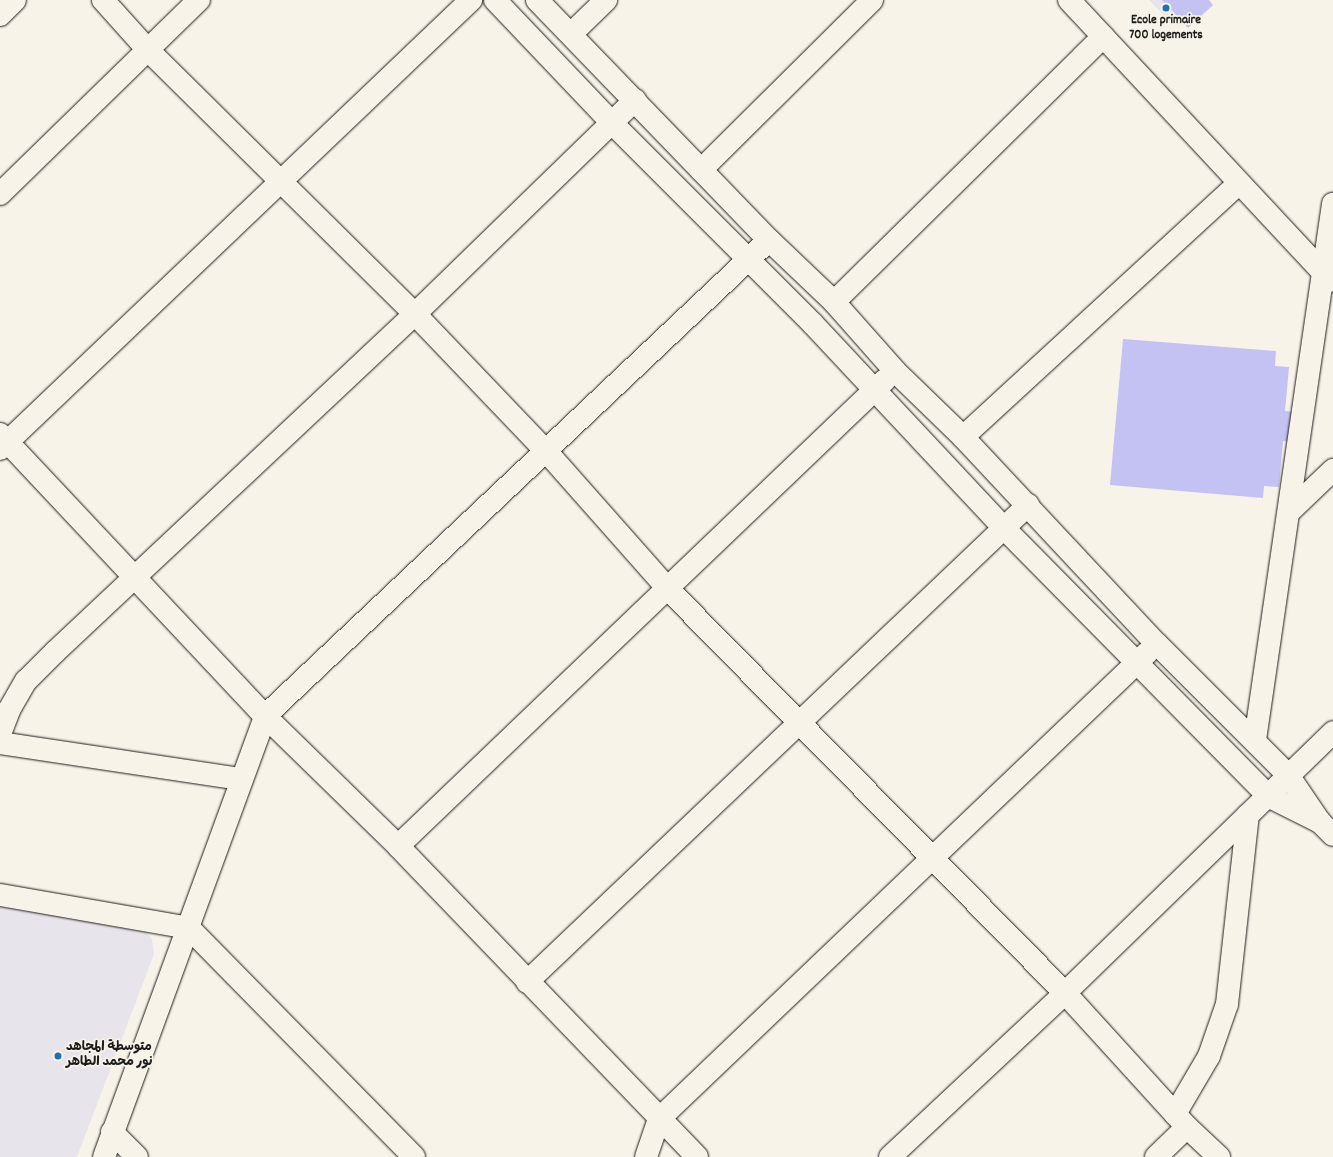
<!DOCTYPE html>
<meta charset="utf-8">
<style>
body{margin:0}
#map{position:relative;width:1333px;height:1157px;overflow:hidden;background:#f7f3e8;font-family:Dekko,"Playpen Sans Arabic",sans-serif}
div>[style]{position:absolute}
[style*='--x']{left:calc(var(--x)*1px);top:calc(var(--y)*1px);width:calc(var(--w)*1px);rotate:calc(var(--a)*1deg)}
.built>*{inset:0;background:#e8e4eb}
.building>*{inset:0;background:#c4c1f3}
.roads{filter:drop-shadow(0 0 1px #1c1c1c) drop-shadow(0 0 1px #1c1c1c)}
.minor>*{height:22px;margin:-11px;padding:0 11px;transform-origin:11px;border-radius:11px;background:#f7f3e8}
.dots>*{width:11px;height:11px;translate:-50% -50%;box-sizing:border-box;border:2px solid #f7f3e8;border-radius:50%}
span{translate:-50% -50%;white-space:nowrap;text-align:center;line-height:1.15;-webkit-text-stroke:3.5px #f7f3e8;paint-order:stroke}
.poi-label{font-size:13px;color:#1c1c1c;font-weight:700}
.left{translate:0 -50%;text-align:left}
</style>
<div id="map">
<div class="built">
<i style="clip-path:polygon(1149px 0,1183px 0,1166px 17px)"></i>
<i style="clip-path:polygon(0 906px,144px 930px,152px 939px,154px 954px,77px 1157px,0 1157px)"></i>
</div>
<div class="building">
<i style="clip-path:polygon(1162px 0,1209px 0,1213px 5px,1188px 28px)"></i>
<i style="clip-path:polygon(1123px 339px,1276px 351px,1275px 366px,1289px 367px,1285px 411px,1295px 412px,1292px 442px,1283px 441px,1279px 487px,1264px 486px,1263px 498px,1110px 485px)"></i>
</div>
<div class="roads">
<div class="minor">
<i style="--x:103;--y:0;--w:67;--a:48"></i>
<i style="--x:148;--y:50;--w:375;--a:44.7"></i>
<i style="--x:415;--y:314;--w:190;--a:46.3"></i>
<i style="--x:546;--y:451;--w:183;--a:48.5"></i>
<i style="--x:667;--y:588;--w:568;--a:45.5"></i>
<i style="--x:1065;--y:993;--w:181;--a:47.7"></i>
<i style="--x:1187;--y:1127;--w:44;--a:43.2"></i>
<i style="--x:495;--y:0;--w:170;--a:46.4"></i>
<i style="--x:612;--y:123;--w:284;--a:45"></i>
<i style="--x:813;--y:324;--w:279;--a:46.9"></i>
<i style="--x:1004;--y:528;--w:376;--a:45.4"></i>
<i style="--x:1268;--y:796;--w:58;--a:26.6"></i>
<i style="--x:537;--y:0;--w:334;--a:46"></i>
<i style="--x:769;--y:240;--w:90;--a:43.6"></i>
<i style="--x:834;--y:302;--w:92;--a:48.5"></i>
<i style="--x:895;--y:371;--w:95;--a:44.1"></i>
<i style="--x:963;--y:437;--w:284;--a:46.9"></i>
<i style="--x:1157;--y:644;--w:185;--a:45"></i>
<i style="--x:1288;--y:775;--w:57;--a:55.8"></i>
<i style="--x:1320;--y:822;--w:18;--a:45"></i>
<i style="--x:1069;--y:0;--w:384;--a:47"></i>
<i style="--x:0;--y:15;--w:21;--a:-45"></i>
<i style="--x:571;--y:34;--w:49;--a:-44.2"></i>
<i style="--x:701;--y:170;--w:241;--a:-44.8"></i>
<i style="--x:0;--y:194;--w:278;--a:-44.3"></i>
<i style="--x:834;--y:302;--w:378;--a:-44.6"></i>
<i style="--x:0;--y:434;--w:387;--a:46.8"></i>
<i style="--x:265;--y:716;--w:186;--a:44.3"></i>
<i style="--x:398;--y:846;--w:431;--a:46.1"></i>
<i style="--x:963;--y:437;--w:375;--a:-42.6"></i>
<i style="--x:0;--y:449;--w:651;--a:-43.63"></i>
<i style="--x:1289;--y:512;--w:61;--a:-43.7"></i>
<i style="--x:0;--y:734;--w:26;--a:-69"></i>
<i style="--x:9;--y:710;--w:34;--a:-60"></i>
<i style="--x:26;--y:681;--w:41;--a:-45"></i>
<i style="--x:55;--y:652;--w:494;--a:-43.2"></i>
<i style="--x:415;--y:314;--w:307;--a:-44.2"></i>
<i style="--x:1255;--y:740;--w:542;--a:-81.72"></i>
<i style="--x:0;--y:743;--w:243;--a:8.5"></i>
<i style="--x:398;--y:846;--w:674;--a:-43.74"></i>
<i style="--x:0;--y:895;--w:192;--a:9.9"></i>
<i style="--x:189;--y:928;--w:321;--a:45.5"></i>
<i style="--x:527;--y:982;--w:692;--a:-43.59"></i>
<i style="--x:1175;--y:1114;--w:67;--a:-59.6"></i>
<i style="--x:1209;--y:1056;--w:55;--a:-70.9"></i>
<i style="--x:1227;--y:1004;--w:190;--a:-83.7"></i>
<i style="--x:112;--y:1132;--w:35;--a:45"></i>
<i style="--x:104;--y:1157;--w:469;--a:-69.9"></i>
<i style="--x:265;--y:716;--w:693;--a:-43.36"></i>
<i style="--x:646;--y:1157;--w:40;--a:-71.1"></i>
<i style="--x:659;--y:1119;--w:675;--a:-43.68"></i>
<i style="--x:890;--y:1157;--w:240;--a:-43.1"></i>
<i style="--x:1065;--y:993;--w:374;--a:-44.2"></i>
<i style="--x:1156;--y:1157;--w:43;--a:-44.1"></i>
</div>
</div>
<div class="dots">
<i style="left:1166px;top:8px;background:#1f6fb2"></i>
<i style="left:58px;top:1056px;background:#1f6fb2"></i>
</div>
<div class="poi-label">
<span style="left:1166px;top:29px">Ecole primaire<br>700 logements</span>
<span class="left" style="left:66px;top:1056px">متوسطة المجاهد<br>نور محمد الطاهر</span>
</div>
</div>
